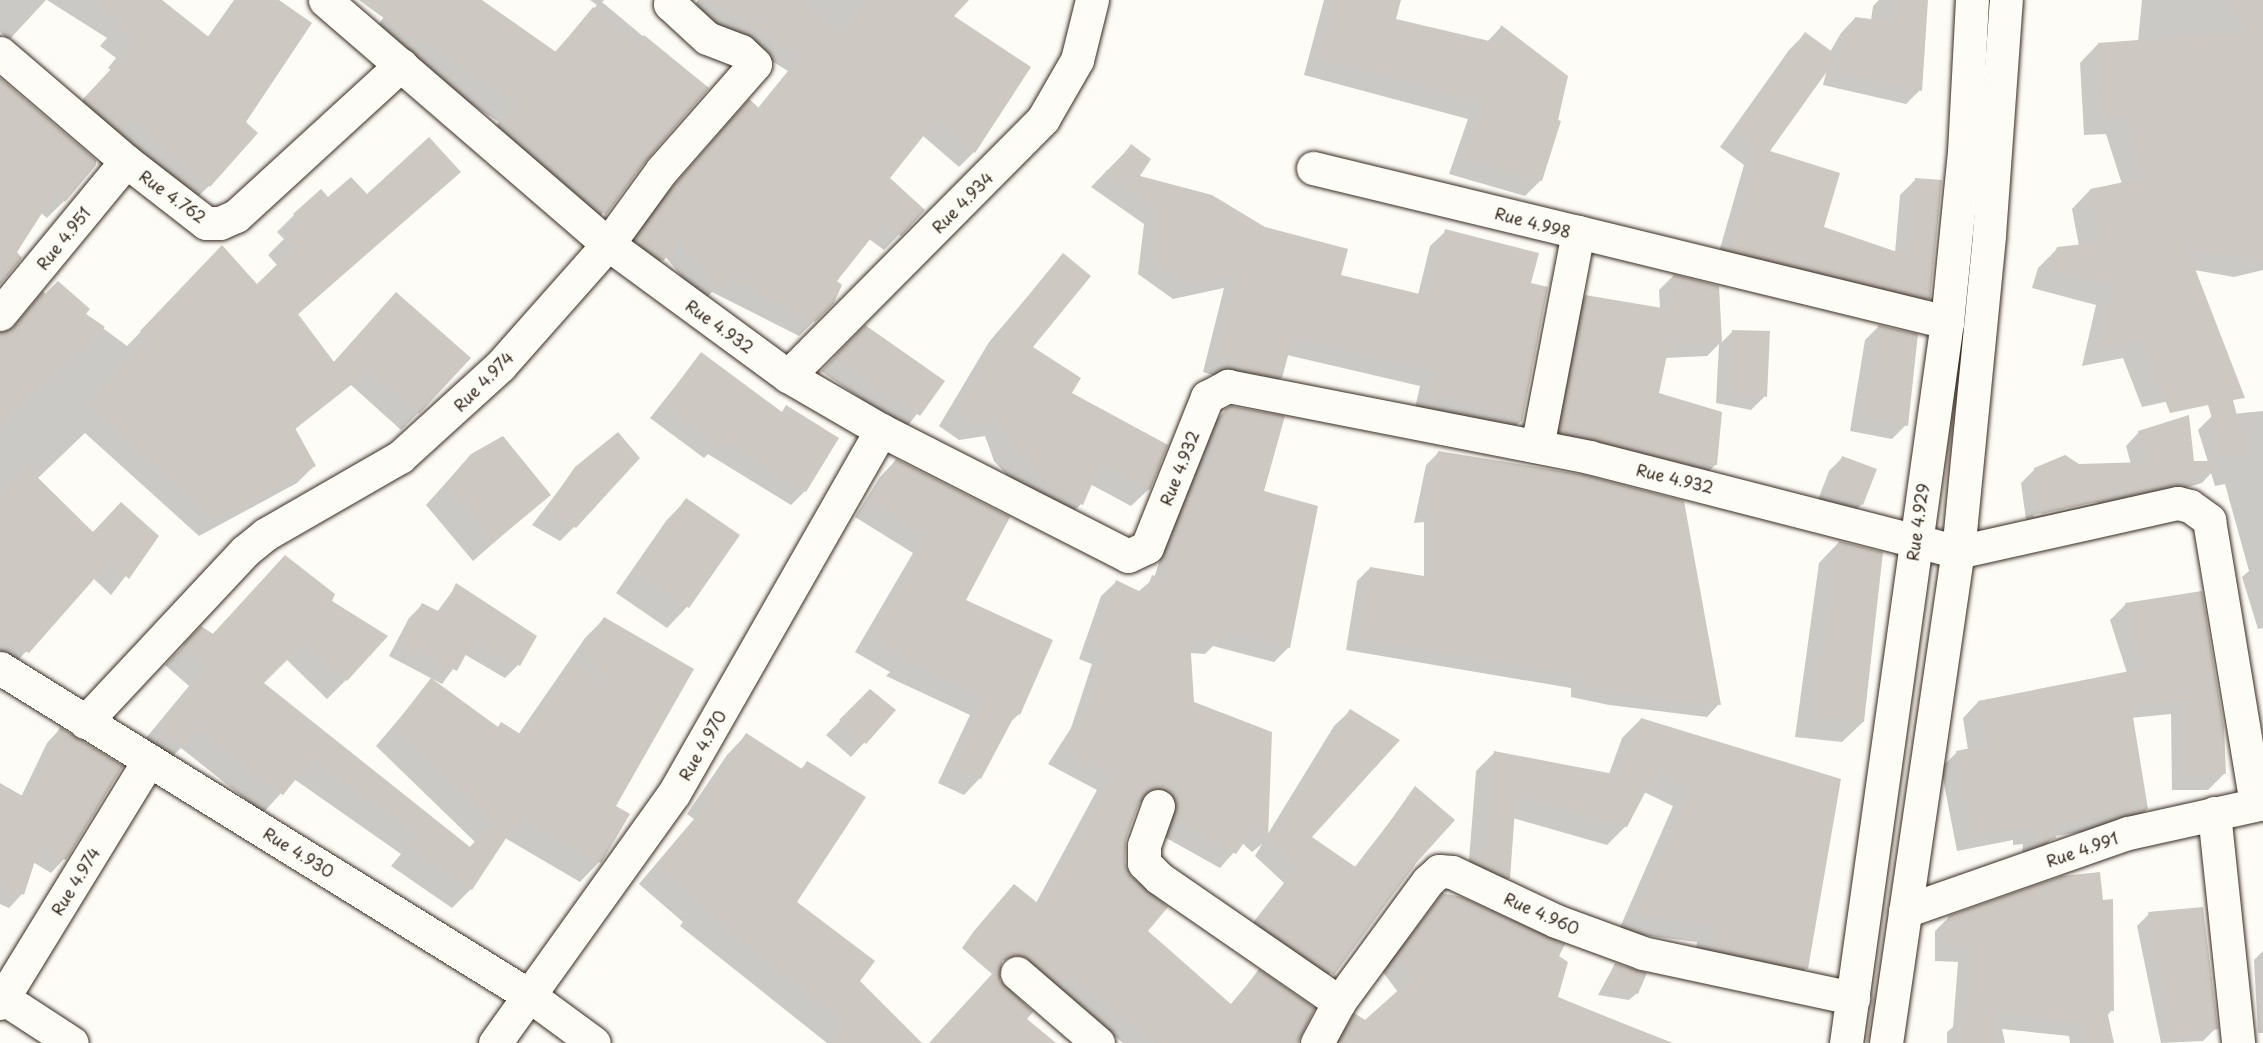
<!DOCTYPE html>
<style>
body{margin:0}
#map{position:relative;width:2263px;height:1043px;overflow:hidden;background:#fdfcf7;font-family:"Playpen Sans",sans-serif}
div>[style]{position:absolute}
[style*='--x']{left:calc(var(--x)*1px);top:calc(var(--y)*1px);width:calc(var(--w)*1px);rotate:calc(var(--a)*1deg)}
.shadow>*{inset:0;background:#0003}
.building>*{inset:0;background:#cdc8c2}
.roads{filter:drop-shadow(0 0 2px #3b2a1e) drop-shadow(0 0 2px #3b2a1e)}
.street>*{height:33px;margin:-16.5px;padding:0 16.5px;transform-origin:16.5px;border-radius:16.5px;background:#fdfcf7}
.primary>*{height:33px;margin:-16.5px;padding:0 16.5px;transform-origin:16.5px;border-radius:16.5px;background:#fdfcf7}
span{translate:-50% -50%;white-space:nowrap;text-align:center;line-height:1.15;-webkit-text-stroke:4.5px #fdfcf7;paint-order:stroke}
.street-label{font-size:16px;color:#3b2a1e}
</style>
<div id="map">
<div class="shadow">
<i style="clip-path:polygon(0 0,46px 0,9px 40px,0 32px)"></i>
<i style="clip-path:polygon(47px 0,160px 0,207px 38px,234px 0,276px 0,244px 123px,209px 186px,191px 203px,66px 118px,111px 70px,108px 68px,116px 58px,100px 46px,107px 38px)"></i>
<i style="clip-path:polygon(397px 0,479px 0,554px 53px,597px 5px,590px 0,604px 0,602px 2px,706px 89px,587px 232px,484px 142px,499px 122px,368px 38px)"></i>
<i style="clip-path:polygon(698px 0,967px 0,952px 17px,974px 152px,959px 167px,922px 135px,887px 178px,923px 210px,884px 250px,869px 239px,835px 281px,832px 303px,799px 336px,712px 292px,702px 302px,665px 256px,646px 275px,621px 256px,661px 200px,734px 116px,758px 108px,788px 71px,691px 12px)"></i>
<i style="clip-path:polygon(1324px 0,1400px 0,1394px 20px,1487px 42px,1501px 27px,1541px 180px,1525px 196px,1449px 174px,1468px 119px,1304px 75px)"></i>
<i style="clip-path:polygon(1879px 0,1916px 0,1920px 90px,1906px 104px,1823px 85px,1827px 69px,1767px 152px,1822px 228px,1895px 253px,1900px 195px,1916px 179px,1929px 298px,1913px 314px,1715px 266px,1744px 165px,1720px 147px,1789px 50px,1805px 34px,1830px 52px,1841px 33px,1855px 18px,1871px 20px,1873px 6px)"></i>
<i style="clip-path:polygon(2142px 0,2263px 0,2263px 270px,2234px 277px,2194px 270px,2215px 391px,2142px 407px,2123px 358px,2082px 366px,2096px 305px,2032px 288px,2038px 268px,2057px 249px,2079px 246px,2072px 209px,2090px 190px,2122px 184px,2106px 134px,2084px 135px,2080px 63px,2098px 44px,2138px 41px)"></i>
<i style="clip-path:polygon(0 80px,64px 201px,47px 218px,40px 212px,0 282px)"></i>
<i style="clip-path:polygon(1131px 146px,1137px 177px,1339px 276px,1418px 295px,1430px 246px,1446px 231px,1529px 284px,1521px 421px,1506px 437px,1415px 408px,1420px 386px,1287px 355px,1281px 377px,1265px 392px,1203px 372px,1224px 288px,1173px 299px,1138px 274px,1144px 224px,1091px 187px)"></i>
<i style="clip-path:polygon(459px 172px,297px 315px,333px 363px,396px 294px,418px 413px,401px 430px,351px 385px,294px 430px,314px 466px,297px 483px,199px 536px,85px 433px,37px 479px,92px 534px,157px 536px,111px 595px,93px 578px,10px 669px,0 663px,0 332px,84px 314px,127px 346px,205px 265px,257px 286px,278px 266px,268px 255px,284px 239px,277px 232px,294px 215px,328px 199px,366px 196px)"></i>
<i style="clip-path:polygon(1063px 255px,1031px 348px,1149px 489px,1131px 506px,1090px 484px,1081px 504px,1064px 521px,1040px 511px,994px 461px,985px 436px,959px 440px,939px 426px,989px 342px)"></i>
<i style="clip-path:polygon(1673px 276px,1718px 287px,1721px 343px,1733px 331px,1765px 396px,1751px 410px,1716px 403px,1719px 344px,1707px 356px,1665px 358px,1657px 394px,1716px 464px,1702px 478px,1546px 446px,1571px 310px,1586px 296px,1660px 309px,1659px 290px)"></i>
<i style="clip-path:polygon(1879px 326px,1906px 425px,1892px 439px,1850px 431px,1865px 340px)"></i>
<i style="clip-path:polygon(865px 327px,943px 381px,905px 429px,821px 371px)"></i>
<i style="clip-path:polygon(701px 354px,781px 413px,787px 407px,805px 491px,791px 505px,708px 454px,704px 458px,650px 418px)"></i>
<i style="clip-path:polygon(1226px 410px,1262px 492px,1289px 647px,1274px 662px,1213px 646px,1205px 654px,1190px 653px,1193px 703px,1266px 837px,1334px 726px,1350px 711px,1310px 838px,1354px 868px,1416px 788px,1416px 861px,1317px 990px,1241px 938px,1284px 883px,1255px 856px,1262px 844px,1252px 852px,1242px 843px,1220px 868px,1159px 834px,1157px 808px,1140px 802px,1125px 838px,1123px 857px,1146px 932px,1230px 1005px,1259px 971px,1297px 1043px,1123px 1043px,977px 928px,1015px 886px,1036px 903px,1097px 790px,1048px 764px,1071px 728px,1092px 664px,1079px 659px,1101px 596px,1116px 582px,1138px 592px,1154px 578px,1186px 479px,1197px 469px,1210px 426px)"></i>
<i style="clip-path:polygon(evenodd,2263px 411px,2263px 628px,2258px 629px,2242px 577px,2249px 571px,2225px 484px,2215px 486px,2211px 473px,2202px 483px,2135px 503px,2027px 527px,2021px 483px,2035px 469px,2131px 464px,2126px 446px,2139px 432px,2193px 463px,2208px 462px,2198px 430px,2212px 416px,2263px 411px,2097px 500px,2097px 503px,2034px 517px,2033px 515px,2097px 500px)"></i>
<i style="clip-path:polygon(1439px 452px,1719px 704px,1707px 717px,1609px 705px,1571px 697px,1571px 688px,1346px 650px,1357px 581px,1370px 568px,1424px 577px,1424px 522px,1414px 523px,1426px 465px)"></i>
<i style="clip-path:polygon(471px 455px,549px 495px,473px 561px,426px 505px)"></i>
<i style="clip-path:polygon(1843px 457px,1862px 504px,1848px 518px,1816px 505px,1829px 471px)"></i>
<i style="clip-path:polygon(896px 460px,1019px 714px,1007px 725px,980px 778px,964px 795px,938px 783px,970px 715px,886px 676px,890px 672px,855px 652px,913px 553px,855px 517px,880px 477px)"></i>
<i style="clip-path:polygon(576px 468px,574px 527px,560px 541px,532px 525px)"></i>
<i style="clip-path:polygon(686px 500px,738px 535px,687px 607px,667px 628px,616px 593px,666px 521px)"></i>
<i style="clip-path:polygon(1839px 542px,1863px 722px,1842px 742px,1795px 737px,1819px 563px)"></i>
<i style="clip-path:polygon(285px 557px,330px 602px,346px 680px,327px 699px,286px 659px,262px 683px,469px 848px,475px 842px,376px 746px,432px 680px,497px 728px,501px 724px,518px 735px,585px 638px,604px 619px,692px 669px,614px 807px,628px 815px,599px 862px,580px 882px,505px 838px,471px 889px,452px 908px,391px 866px,401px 854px,294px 779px,263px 813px,181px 748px,164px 765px,148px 754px,146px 738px,189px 686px,165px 665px,201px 628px,212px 635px)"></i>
<i style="clip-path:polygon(457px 585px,535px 637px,518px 665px,505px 678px,464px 654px,442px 684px,389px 656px,409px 618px,422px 605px,437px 612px)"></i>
<i style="clip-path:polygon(2200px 593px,2224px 774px,2208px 790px,2172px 790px,2171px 714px,2131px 718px,2147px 809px,2131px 825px,2054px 836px,2038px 854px,2022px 860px,2023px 844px,2013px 845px,2013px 840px,1957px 851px,1941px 768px,1957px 752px,1968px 750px,1963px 718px,1978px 702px,2127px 673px,2110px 620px,2126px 604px)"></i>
<i style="clip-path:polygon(870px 691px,894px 710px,851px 757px,826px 735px)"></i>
<i style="clip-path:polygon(1641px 719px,1839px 780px,1806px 968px,1787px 987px,1694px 967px,1697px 942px,1618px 932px,1673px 806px,1644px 792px,1626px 826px,1607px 845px,1513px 818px,1509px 878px,1490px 897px,1467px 886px,1476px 771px,1495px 752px,1609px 774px,1622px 738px)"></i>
<i style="clip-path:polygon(60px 729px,64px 859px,51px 873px,33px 862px,22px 894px,9px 908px,0 904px,0 785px,21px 797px,47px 743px)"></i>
<i style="clip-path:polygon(746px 735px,800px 770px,807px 763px,795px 903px,905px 1043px,827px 1043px,680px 926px,683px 922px,639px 884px,694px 819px,687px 814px,727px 755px)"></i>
<i style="clip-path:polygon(1442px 895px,1557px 956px,1557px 998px,1673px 1043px,1333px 1043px,1355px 1015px,1365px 1021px,1398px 992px,1382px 971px)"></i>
<i style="clip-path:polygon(2149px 914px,2216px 1028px,2203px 1041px,2161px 1043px,2137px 926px)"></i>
<i style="clip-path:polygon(1949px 917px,2112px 1010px,2107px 1016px,2112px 1043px,2070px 1043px,2069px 1036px,2002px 1029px,2005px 1043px,1947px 1043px,1947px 1032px,1953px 1027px,1958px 962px,1935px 961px,1935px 931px)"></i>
<i style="clip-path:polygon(2263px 951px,2263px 1033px,2258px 1033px,2254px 960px)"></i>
<i style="clip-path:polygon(1615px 964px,1636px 994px,1629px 1000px,1598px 995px)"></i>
</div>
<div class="building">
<i style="clip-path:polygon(93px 0,162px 0,210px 38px,237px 0,279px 0,312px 23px,246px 122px,258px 133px,210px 187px,133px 119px,121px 132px,83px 99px,127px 52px,125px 50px,132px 40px,117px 28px,124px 19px)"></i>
<i style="clip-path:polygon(359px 0,482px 0,556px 52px,593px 7px,636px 45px,644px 35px,709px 88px,647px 159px,606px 215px,502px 123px,516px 103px,421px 40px,418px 43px)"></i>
<i style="clip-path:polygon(712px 0,799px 0,842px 35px,867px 0,969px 0,954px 16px,1031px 67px,975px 153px,937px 119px,890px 178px,925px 210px,901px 236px,883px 223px,837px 281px,842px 285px,834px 303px,815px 322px,729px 277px,718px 288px,681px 242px,663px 261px,634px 240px,676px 183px,749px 99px,759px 108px,802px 55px)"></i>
<i style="clip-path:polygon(1335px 0,1401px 0,1396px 19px,1498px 43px,1501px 25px,1568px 76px,1558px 120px,1561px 121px,1542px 181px,1464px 158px,1484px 102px,1319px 59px)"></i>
<i style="clip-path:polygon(1899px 0,1928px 0,1922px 91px,1836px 71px,1845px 32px,1852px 33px,1855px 17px,1895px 22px)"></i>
<i style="clip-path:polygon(2230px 0,2263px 0,2263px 259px,2187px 248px,2245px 398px,2233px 400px,2246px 451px,2224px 457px,2208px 405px,2170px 413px,2142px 340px,2099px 348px,2114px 286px,2050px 269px,2057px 247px,2101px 242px,2090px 189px,2144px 178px,2125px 116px,2102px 117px,2098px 43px,2245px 32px)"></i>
<i style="clip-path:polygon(1805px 32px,1838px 56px,1770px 151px,1840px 173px,1824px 227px,1909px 256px,1915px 178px,1942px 180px,1930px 299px,1730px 250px,1760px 148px,1735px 131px)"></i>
<i style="clip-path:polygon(0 78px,96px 160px,96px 165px,65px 202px,55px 193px,17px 252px,22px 258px,0 285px)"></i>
<i style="clip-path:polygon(429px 137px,461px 172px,298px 314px,334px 362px,396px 292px,471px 358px,419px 414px,369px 369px,295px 428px,316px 466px,216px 520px,87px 403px,148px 339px,140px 331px,222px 245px,257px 284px,294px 248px,284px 237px,301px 222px,293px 214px,321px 189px,328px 197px,351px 177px,367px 194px)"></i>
<i style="clip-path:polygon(1131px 144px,1151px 159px,1140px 176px,1212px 195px,1265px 227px,1348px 249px,1341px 275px,1428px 296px,1445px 229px,1539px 253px,1531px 283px,1548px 287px,1522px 422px,1429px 392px,1435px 371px,1293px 337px,1282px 378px,1237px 369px,1239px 362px,1217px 356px,1238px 274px,1190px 284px,1153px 259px,1159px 208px,1105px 171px,1113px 169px)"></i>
<i style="clip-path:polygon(1063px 253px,1091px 276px,1033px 347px,1081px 378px,1072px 393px,1168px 445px,1150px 490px,1101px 463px,1083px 505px,1057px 494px,1011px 443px,1002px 420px,977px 423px,956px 408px,1006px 323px)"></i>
<i style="clip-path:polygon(1673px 274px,1719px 286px,1722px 342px,1669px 345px,1659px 393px,1722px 412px,1717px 465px,1676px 460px,1559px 432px,1585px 295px,1674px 310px)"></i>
<i style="clip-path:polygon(58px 281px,90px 309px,86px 314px,105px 327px,0 421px,0 332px,14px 326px,43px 291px,45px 294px)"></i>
<i style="clip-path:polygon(865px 325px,945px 381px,920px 416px,834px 357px)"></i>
<i style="clip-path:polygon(1878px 325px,1918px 334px,1908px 426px,1864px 417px)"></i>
<i style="clip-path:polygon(1732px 330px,1770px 331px,1767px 397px,1730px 389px)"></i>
<i style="clip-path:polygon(701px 352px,782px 412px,786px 405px,839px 438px,806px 492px,723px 440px,719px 445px,663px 403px)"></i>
<i style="clip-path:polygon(1231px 406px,1285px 416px,1264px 491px,1318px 506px,1290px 648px,1221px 629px,1222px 639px,1190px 638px,1194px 702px,1272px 732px,1268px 839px,1255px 827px,1236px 854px,1173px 818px,1176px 803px,1173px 794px,1155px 788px,1140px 800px,1126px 839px,1125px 863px,1131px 876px,1168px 907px,1148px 931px,1232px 1005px,1259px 969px,1315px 1008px,1298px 1043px,1156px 1043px,1071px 975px,1058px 983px,1020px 955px,1002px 961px,1000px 980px,1033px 1012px,1027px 1019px,1056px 1043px,929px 1043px,992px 974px,962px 948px,974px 931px,1014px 884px,1040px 905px,1111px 775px,1061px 748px,1086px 712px,1106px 649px,1093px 644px,1116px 580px,1145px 594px,1152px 575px,1163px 579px,1183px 507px,1201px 463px,1207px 466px,1225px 409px)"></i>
<i style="clip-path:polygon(2189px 415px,2194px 461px,2215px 461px,2217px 469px,2133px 494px,2110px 487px,2110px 499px,2041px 514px,2034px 493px,2034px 468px,2065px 455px,2079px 464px,2148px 462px,2138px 431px)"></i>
<i style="clip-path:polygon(618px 432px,640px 458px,576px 528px,545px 510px,575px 467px)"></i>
<i style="clip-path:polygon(503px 436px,551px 495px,494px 542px,446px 483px,471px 454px)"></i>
<i style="clip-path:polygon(1438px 451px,1585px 475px,1684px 501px,1721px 705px,1623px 693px,1583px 685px,1584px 675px,1358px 638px,1370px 567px,1436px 578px,1437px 510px,1426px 511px)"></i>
<i style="clip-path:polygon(1842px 456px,1877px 469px,1863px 505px,1829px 491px)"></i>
<i style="clip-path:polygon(896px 459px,1010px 517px,966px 600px,1053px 640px,1020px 715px,1016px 713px,981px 779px,953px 766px,985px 698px,901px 659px,905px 655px,870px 635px,928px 537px,870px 500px)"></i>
<i style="clip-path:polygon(26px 466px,93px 532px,121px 502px,159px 536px,129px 579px,110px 561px,29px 653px,0 639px,0 494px)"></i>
<i style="clip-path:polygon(686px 498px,740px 535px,689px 608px,635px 571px)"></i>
<i style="clip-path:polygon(1839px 541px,1883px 552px,1864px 722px,1815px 716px)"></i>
<i style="clip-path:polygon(285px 555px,335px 594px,332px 601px,388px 636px,347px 681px,306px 641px,264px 683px,470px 847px,493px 822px,394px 726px,431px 678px,498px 727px,501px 722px,522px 735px,574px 661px,614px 687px,582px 649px,604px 617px,694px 669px,616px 806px,630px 814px,601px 863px,520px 817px,472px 890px,409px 846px,419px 834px,312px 759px,283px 795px,198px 728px,184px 747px,167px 734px,165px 718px,207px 666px,183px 645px,201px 626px,213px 634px)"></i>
<i style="clip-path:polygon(456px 583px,537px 636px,520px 666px,474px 639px,457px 671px,400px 643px,422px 603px,442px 613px)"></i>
<i style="clip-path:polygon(2202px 591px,2224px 727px,2226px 774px,2188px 775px,2186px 699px,2131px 705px,2148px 809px,2054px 824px,2056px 838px,2037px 845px,2039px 829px,2029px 830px,2028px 825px,1973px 836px,1956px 751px,1986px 745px,1978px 701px,2145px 668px,2125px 603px)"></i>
<i style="clip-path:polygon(870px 689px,896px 710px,866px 744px,839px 720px)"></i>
<i style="clip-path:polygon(1350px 709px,1400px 740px,1312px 837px,1357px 868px,1415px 786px,1455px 820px,1417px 862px,1334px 975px,1256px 922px,1299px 867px,1269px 840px)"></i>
<i style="clip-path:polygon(1641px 718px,1841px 779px,1808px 969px,1712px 949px,1715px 924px,1636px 914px,1691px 787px,1657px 770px,1627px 827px,1516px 795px,1510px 879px,1485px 867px,1494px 751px,1619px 775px)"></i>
<i style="clip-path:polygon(60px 727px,123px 766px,66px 860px,40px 845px,24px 895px,0 884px,0 783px,26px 798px)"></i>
<i style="clip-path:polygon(746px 733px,802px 769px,807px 761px,866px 797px,797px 902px,875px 961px,860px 981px,922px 1043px,830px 1043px,847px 1022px,698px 905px,701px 902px,657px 864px,712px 799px,706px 794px)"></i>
<i style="clip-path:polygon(2100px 872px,2103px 900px,2113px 899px,2114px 1011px,2107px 1011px,2114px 1043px,2087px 1043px,2082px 1022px,1995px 1013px,1994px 1043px,1964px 1043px,1972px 948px,1948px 948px,1948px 916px,2062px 876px)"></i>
<i style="clip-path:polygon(1442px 893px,1462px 897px,1565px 944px,1559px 956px,1568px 962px,1558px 997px,1671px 1043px,1338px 1043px,1354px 1013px,1365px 1020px,1413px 977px,1396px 956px)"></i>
<i style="clip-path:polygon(2203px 907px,2218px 1029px,2174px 1037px,2148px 912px)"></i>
<i style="clip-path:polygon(1615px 963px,1647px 973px,1638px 994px,1604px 988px)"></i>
</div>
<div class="roads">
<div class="street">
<i style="--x:325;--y:0;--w:374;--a:40.8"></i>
<i style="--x:608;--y:244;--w:223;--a:36.3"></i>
<i style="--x:788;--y:376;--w:108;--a:30.1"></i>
<i style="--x:881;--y:430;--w:277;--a:27"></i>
<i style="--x:1128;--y:556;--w:21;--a:-25"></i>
<i style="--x:1147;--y:547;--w:162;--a:-68.2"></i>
<i style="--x:1207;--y:397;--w:24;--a:-28"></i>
<i style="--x:1228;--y:386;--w:368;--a:11.1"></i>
<i style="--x:1589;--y:457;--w:381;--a:14.4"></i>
<i style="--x:1958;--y:552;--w:225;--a:-12.6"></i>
<i style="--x:2178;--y:503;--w:12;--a:14"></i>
<i style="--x:2190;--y:506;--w:24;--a:36"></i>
<i style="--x:2209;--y:520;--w:288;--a:80.6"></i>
<i style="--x:0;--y:53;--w:166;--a:40.6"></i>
<i style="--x:126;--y:161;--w:101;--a:37.8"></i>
<i style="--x:206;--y:223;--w:14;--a:0"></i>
<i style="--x:220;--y:223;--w:17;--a:-24"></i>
<i style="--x:236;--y:216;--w:224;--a:-42.5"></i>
<i style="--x:1313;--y:168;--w:273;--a:13.6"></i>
<i style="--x:1578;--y:232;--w:218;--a:100.8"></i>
<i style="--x:1578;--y:232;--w:380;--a:13.7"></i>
<i style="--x:0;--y:314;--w:198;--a:-50.5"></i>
<i style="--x:788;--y:376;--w:362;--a:-45.2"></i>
<i style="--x:1043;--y:119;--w:68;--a:-60"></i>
<i style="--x:1077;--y:60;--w:62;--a:-76"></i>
<i style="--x:0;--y:668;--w:623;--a:31.75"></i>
<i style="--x:530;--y:996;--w:79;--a:36.3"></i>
<i style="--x:85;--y:722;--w:234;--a:-46.9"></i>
<i style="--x:245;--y:551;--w:27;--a:-39"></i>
<i style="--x:266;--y:534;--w:155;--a:-29.9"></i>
<i style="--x:400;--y:457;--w:135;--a:-42.3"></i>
<i style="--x:500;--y:366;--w:163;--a:-48.5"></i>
<i style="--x:608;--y:244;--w:90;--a:-54"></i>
<i style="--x:661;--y:171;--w:142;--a:-48.7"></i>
<i style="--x:755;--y:64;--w:19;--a:-137"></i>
<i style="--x:741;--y:51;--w:36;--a:-159"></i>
<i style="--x:707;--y:38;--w:50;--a:-137.4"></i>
<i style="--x:670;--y:4;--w:5;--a:-53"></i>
<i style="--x:1158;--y:806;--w:41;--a:109.7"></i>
<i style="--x:1144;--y:845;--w:18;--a:90"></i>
<i style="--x:1144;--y:863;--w:21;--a:45"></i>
<i style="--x:1159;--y:878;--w:219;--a:34.6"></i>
<i style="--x:2214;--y:813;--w:231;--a:84"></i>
<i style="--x:1905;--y:911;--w:236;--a:-19.3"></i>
<i style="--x:2128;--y:833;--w:138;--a:-12.5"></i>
<i style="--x:1017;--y:973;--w:107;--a:40.8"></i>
<i style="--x:3;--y:998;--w:82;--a:33.1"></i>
<i style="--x:0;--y:1003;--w:285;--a:-58.5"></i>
<i style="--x:495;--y:1043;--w:307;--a:-54.4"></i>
<i style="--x:674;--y:793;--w:418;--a:-60.3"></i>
<i style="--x:1317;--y:1043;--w:47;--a:-61.8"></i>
<i style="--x:1339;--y:1002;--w:150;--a:-53.7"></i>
<i style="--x:1428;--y:881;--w:15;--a:-42"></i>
<i style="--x:1439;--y:871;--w:13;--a:4"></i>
<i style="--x:1452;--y:872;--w:115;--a:25.2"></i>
<i style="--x:1556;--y:921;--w:93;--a:20.2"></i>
<i style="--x:1643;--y:953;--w:215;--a:12.1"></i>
</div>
<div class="primary">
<i style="--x:1846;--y:1043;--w:728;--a:-82.03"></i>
<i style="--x:1947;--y:322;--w:171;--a:-84.3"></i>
<i style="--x:1964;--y:152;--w:152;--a:-87"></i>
<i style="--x:1886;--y:1043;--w:496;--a:-81.7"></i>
<i style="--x:1958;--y:552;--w:319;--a:-84.4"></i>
<i style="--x:1989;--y:235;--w:236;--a:-85.9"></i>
</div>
</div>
<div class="street-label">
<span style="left:173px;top:196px;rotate:36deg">Rue 4.762</span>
<span style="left:962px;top:202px;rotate:-45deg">Rue 4.934</span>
<span style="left:1533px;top:222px;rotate:15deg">Rue 4.998</span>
<span style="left:63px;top:238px;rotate:-51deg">Rue 4.951</span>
<span style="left:720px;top:326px;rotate:36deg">Rue 4.932</span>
<span style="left:483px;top:381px;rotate:-45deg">Rue 4.974</span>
<span style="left:1179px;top:468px;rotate:-68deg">Rue 4.932</span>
<span style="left:1675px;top:478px;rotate:14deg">Rue 4.932</span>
<span style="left:1917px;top:522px;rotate:-82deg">Rue 4.929</span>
<span style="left:702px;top:745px;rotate:-60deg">Rue 4.970</span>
<span style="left:2082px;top:849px;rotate:-19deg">Rue 4.991</span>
<span style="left:299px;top:852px;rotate:32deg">Rue 4.930</span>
<span style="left:75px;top:881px;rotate:-58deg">Rue 4.974</span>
<span style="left:1542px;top:913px;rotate:24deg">Rue 4.960</span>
</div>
</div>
